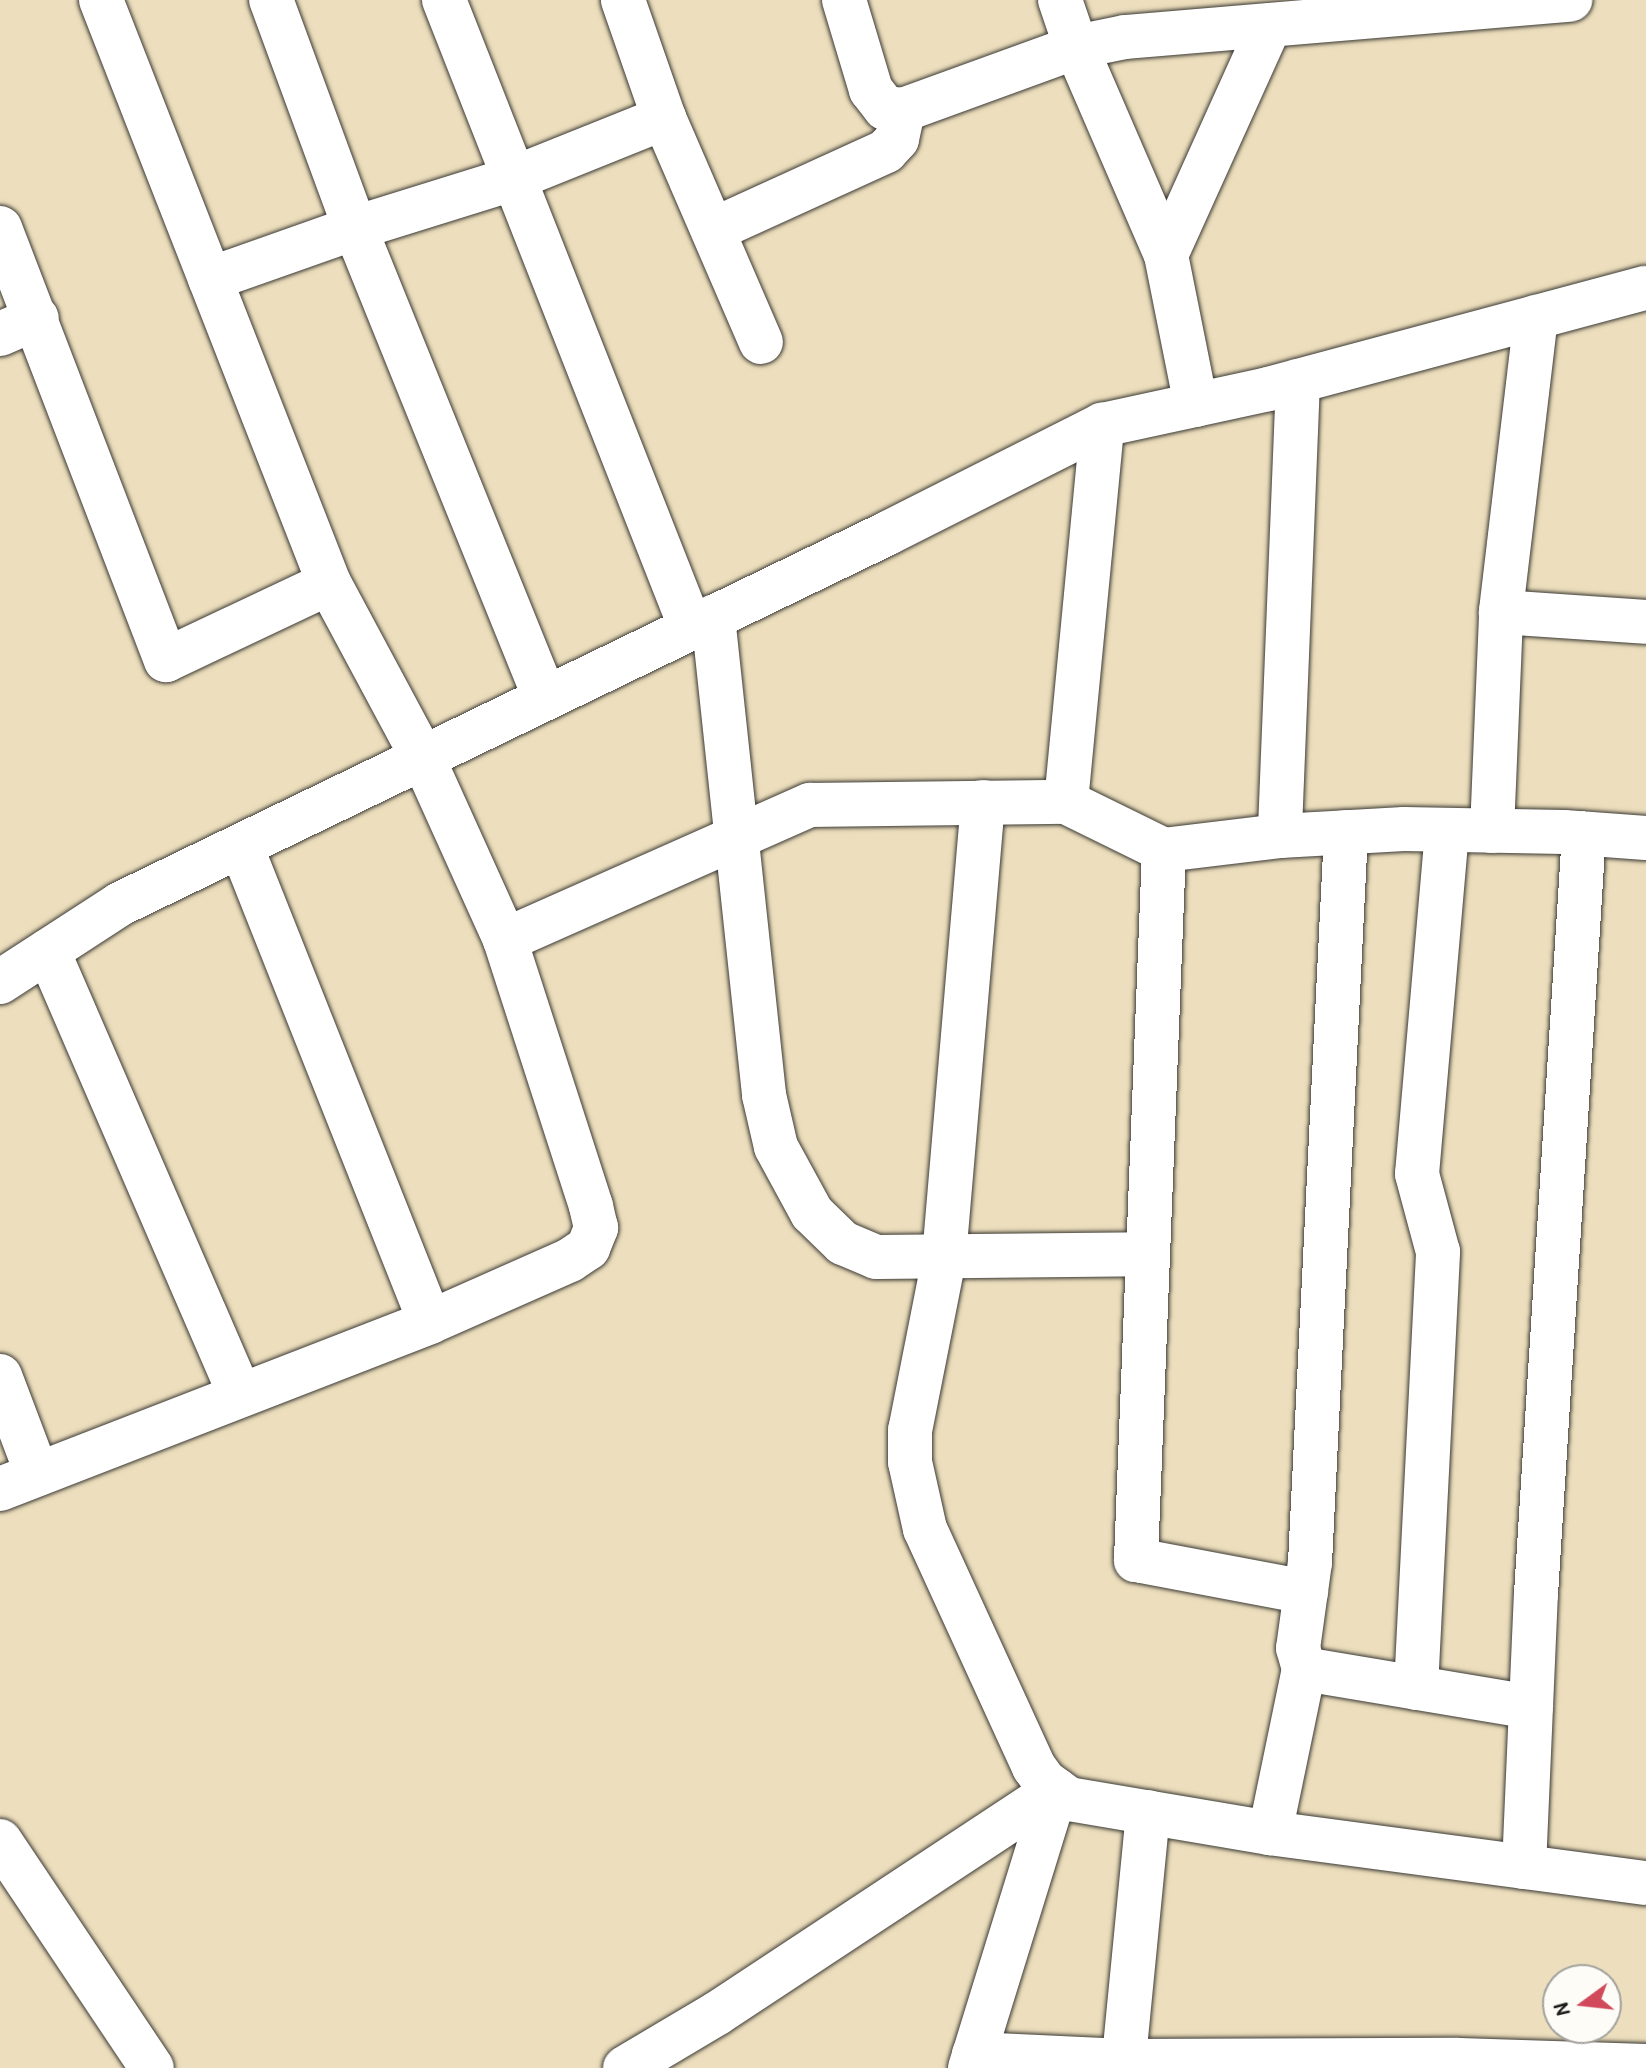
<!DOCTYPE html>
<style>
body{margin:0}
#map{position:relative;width:1646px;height:2068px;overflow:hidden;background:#eddfbd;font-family:"Patrick Hand",sans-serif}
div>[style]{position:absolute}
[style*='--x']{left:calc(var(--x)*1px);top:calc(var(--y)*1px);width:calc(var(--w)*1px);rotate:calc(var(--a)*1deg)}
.roads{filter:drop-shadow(0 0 2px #3b3934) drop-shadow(0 0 2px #3b3934)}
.street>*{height:44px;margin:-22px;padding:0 22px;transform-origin:22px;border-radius:22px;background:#fff}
span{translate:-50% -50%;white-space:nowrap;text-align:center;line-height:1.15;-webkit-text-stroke:7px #fdfcf7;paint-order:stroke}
.north{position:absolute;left:1542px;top:1964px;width:80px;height:80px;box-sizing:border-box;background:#fdfcf7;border:2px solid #a3a29f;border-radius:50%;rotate:255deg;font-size:22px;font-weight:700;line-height:32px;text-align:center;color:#1c1c1c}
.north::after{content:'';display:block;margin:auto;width:28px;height:36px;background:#d1495b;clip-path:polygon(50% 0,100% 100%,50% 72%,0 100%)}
</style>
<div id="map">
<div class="roads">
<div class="street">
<i style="--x:101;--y:0;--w:626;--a:68.64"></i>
<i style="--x:444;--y:0;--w:675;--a:68.53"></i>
<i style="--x:844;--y:0;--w:94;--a:73.3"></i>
<i style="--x:871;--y:90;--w:23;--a:52"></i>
<i style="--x:885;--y:108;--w:18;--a:6"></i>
<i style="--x:903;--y:110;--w:184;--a:-20"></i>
<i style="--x:1076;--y:47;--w:227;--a:66.6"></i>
<i style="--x:1060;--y:0;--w:50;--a:71.2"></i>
<i style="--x:1076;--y:47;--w:50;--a:-11.5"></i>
<i style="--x:1125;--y:37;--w:447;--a:-4.8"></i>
<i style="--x:664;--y:118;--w:244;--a:66.6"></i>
<i style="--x:0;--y:228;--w:463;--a:69"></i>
<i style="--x:166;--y:660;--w:180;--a:-25.3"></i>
<i style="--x:329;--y:583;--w:199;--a:61.8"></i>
<i style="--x:423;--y:758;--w:200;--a:65.7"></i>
<i style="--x:505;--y:940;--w:334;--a:-23.9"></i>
<i style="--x:810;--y:805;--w:256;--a:-0.7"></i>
<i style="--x:1066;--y:802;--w:109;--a:26.1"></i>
<i style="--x:713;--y:230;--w:190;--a:-24.5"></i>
<i style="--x:886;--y:151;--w:16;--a:-47"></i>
<i style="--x:897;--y:139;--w:30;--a:-78"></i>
<i style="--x:210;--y:279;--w:154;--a:-19.4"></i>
<i style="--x:355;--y:228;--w:243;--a:-110.2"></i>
<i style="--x:1536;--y:317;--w:297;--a:96.8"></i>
<i style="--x:1501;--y:612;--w:145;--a:3.9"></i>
<i style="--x:0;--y:334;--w:40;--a:-23.4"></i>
<i style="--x:1298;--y:381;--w:455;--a:92.3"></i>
<i style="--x:1280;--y:836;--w:124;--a:-3.2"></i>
<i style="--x:1404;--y:829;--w:160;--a:1.1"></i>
<i style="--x:1564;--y:832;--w:82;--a:4.2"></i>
<i style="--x:1196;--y:405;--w:153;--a:-101.3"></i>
<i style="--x:1166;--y:255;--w:252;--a:-65.7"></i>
<i style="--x:713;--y:617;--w:481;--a:83.9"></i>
<i style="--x:764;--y:1095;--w:53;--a:77"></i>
<i style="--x:776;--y:1147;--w:75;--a:61.4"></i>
<i style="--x:812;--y:1213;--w:43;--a:44.1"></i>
<i style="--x:843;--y:1243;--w:36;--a:23"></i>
<i style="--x:876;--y:1257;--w:270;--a:-0.6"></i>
<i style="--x:545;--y:698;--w:507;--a:-112.01"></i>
<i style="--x:355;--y:228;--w:164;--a:-17.3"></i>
<i style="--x:512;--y:179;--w:164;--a:-21.9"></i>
<i style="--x:664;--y:118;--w:125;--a:-109.2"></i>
<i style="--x:983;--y:802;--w:459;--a:94.9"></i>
<i style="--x:944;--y:1259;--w:174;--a:101.2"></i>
<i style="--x:910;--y:1430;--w:32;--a:90"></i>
<i style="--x:910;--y:1462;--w:69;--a:77.4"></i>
<i style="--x:925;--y:1529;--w:262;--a:65.4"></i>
<i style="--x:1034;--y:1767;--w:17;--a:54"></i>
<i style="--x:1044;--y:1781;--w:31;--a:36"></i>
<i style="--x:1069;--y:1799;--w:204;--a:9.6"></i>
<i style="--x:1270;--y:1833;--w:379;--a:7.6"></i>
<i style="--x:1066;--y:802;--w:379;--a:-84.5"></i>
<i style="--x:1492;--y:831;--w:219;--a:-87.6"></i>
<i style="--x:1346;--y:832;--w:731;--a:92.82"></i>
<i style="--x:1310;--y:1562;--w:87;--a:97.9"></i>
<i style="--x:1298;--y:1648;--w:22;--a:74"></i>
<i style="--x:1304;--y:1669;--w:230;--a:9.5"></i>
<i style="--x:1280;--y:836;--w:117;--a:173.1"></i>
<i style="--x:1164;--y:850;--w:711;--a:92.26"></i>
<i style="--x:1136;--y:1560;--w:173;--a:10.7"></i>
<i style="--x:241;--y:846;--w:512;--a:68.34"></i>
<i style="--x:48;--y:951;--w:484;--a:66.6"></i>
<i style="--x:0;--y:982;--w:143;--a:-33"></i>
<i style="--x:120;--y:904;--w:853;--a:-25.78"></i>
<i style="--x:888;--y:533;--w:240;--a:-26.8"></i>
<i style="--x:1102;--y:425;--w:170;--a:-12.2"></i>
<i style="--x:1268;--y:389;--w:391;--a:-15"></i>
<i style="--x:0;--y:1376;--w:105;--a:69.3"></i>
<i style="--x:0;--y:1489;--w:461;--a:-21.2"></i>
<i style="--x:430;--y:1322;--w:153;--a:-23.9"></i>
<i style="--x:570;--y:1260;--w:22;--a:-34"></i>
<i style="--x:588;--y:1248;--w:22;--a:-68"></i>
<i style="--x:596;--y:1228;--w:23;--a:-103"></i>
<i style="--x:591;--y:1206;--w:280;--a:-107.9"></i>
<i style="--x:1416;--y:1688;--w:437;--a:-87.1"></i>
<i style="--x:1438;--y:1252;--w:81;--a:-105.1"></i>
<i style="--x:1417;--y:1174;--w:345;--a:-85"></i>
<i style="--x:1270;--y:1833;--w:167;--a:-78.3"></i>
<i style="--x:0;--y:1841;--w:273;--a:56.2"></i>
<i style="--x:1524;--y:1867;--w:273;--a:-87.5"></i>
<i style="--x:1536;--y:1594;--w:762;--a:-86.39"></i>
<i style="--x:974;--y:2054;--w:150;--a:2.7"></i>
<i style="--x:1124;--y:2061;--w:334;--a:-0.2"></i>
<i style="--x:1458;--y:2060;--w:188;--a:1.8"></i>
<i style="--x:625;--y:2068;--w:106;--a:-30.7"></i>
<i style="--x:716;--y:2014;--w:407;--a:-33.4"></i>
<i style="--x:970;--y:2068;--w:291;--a:-72.8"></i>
<i style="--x:1123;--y:2068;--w:257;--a:-84.4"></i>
</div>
</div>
<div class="north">N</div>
</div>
